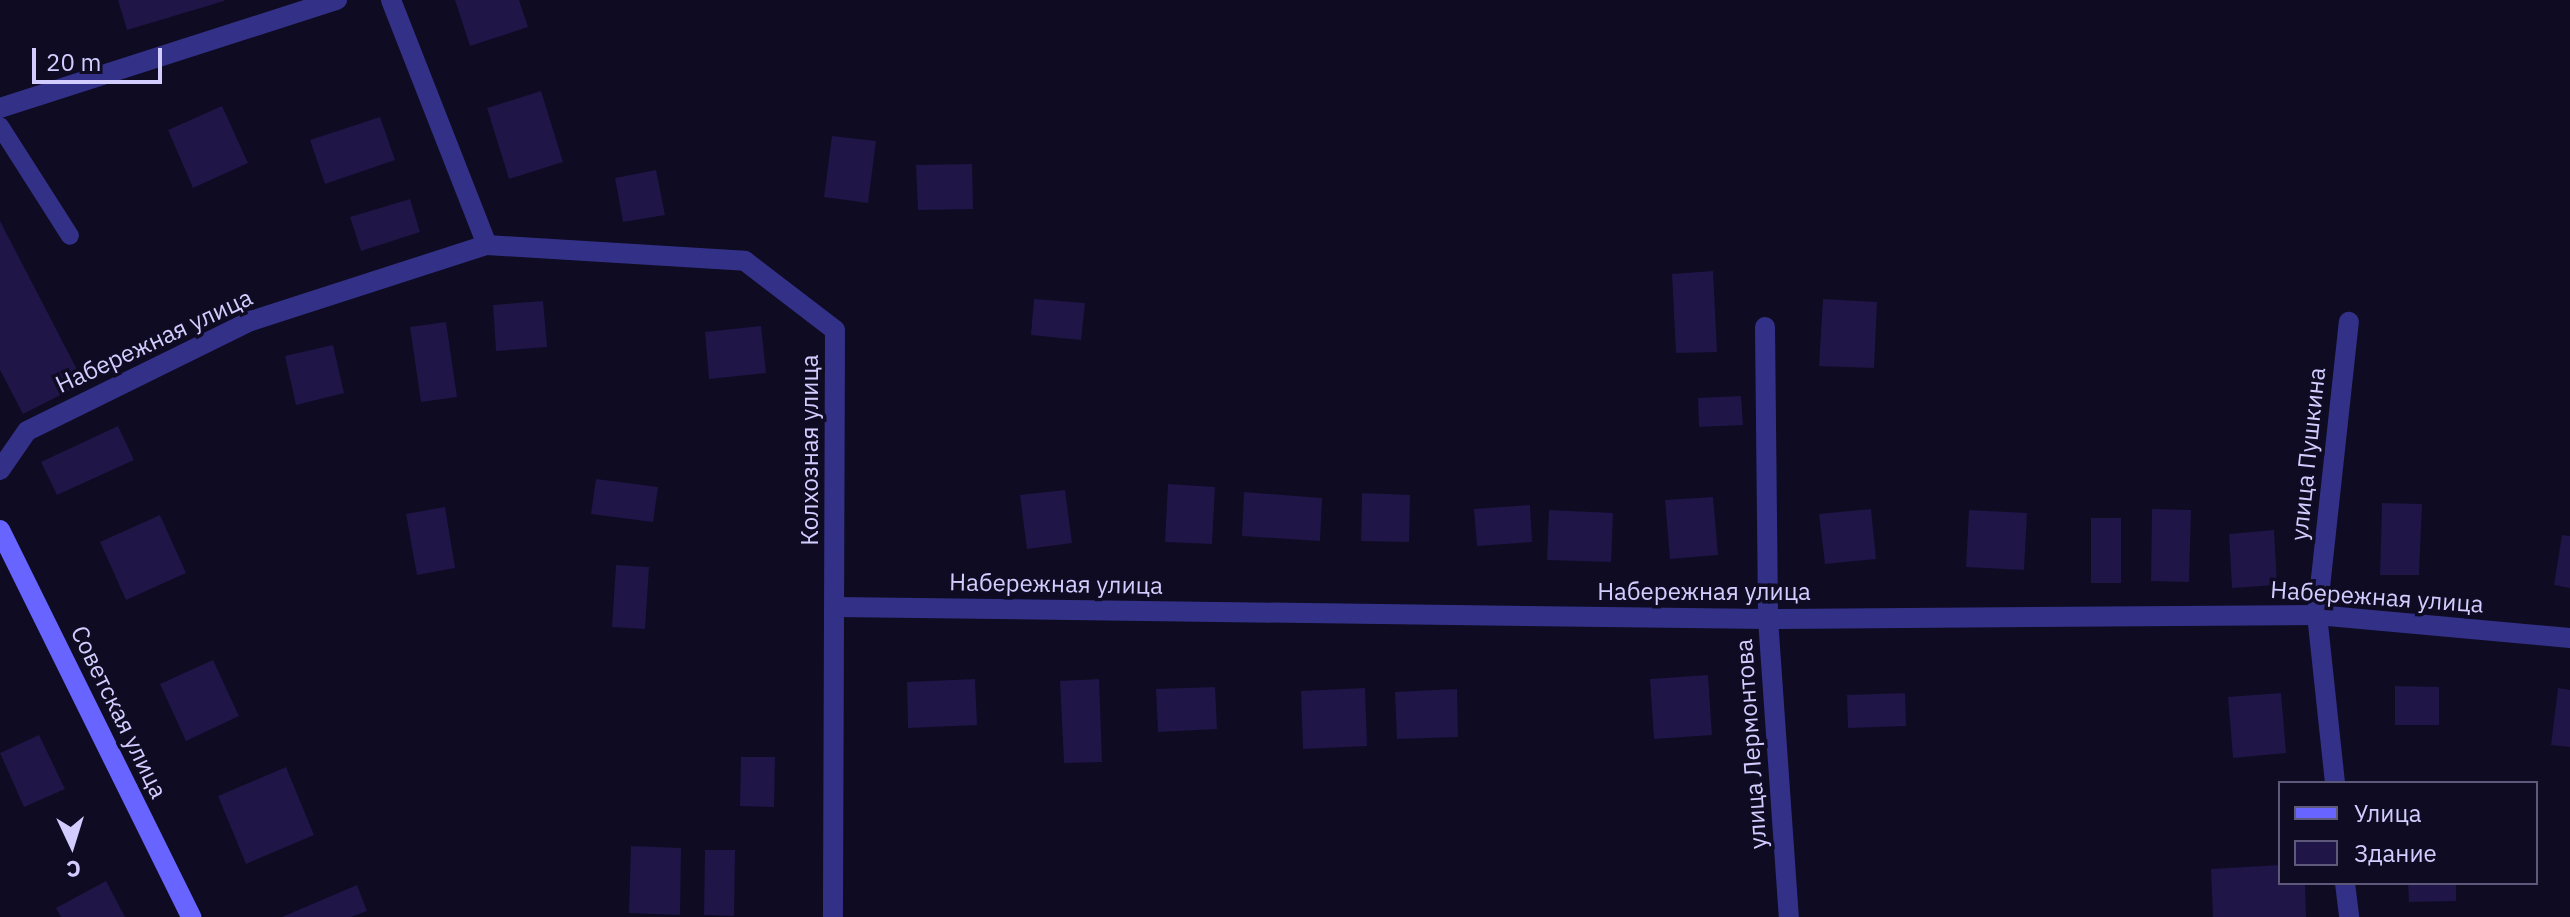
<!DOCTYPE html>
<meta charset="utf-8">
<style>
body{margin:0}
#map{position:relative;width:2570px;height:917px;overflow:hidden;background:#0f0b23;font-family:"IBM Plex Sans",sans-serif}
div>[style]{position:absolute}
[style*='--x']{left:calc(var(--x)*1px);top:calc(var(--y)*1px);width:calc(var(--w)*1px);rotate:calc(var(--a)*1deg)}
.building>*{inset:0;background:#1f1546}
.lane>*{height:18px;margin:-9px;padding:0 9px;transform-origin:9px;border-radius:9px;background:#333187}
.street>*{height:20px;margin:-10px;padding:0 10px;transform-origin:10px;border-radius:10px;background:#333187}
.secondary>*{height:20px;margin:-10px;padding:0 10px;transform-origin:10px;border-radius:10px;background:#6764ff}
span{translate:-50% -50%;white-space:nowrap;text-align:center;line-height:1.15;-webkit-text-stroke:7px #0f0b23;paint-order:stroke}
.street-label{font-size:24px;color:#d3cdff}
.legend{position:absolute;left:2278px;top:781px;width:260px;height:104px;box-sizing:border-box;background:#0f0b23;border:2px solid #5d597b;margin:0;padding:10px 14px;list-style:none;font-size:24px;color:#d3cdff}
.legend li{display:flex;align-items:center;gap:16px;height:40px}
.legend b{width:40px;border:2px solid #5d597b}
.north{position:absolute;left:32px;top:805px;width:80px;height:80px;-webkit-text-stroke:6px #0f0b23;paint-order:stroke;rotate:176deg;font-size:22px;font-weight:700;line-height:32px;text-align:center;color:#d3cdff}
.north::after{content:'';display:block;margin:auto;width:28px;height:36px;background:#d3cdff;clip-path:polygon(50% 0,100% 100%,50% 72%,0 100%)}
.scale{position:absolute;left:32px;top:48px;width:130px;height:36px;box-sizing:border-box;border:4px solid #d3cdff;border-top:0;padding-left:10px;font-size:24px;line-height:28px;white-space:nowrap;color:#d3cdff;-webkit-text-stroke:6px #0f0b23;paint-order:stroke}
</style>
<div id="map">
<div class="building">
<i style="clip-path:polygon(118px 0,224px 0,224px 1px,127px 30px)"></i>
<i style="clip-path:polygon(455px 0,519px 0,528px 27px,470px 46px)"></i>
<i style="clip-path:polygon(541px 91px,563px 162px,509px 179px,487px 108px)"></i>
<i style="clip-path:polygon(222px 106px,248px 163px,193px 188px,168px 130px)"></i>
<i style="clip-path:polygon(380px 117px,395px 160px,325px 184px,310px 140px)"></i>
<i style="clip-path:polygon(832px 136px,876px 141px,868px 203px,824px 197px)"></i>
<i style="clip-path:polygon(972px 164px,973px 209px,918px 210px,916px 165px)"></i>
<i style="clip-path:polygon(656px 170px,665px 215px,623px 222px,615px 178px)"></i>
<i style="clip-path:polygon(410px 199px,420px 232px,361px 251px,350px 217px)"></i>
<i style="clip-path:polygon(0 221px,84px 383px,23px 414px,0 370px)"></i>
<i style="clip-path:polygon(1713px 271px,1717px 352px,1676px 353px,1672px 274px)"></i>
<i style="clip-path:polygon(1034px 299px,1085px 303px,1081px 340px,1031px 335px)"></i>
<i style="clip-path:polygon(1823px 299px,1877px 302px,1874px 368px,1819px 366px)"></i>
<i style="clip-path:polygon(543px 301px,547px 347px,496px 351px,493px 305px)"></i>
<i style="clip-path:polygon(446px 322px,457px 397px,421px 402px,410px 327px)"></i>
<i style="clip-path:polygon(761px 326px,766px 373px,709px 379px,705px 332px)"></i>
<i style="clip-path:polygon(333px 345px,344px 393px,296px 405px,285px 356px)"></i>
<i style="clip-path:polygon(1741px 396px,1743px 425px,1699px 427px,1698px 398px)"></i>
<i style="clip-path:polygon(118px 426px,134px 460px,57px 495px,41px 462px)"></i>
<i style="clip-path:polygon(596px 479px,658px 487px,653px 522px,591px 514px)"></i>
<i style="clip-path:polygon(1168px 484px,1215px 487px,1212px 544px,1165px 542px)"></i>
<i style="clip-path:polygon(1065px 490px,1072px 543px,1027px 549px,1020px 495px)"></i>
<i style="clip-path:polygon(1244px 492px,1322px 498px,1320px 541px,1242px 536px)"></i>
<i style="clip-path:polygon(1362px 493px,1410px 495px,1409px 542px,1361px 541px)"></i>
<i style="clip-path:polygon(1713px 497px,1718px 555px,1670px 559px,1665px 500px)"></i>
<i style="clip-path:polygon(2382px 503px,2422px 504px,2419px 575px,2380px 575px)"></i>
<i style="clip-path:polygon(1530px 505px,1532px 542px,1477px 546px,1474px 509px)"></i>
<i style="clip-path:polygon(445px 507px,455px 568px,417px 575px,406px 514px)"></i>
<i style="clip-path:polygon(1871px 509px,1876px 559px,1825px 564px,1819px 514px)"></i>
<i style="clip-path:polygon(2152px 509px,2191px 510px,2189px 582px,2151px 581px)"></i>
<i style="clip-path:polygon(1549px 510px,1613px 513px,1611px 562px,1547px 560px)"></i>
<i style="clip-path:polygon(1969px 510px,2027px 513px,2024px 570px,1966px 567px)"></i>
<i style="clip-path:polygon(160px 515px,186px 573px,126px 600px,100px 542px)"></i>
<i style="clip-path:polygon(2091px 518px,2121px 518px,2121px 583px,2091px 583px)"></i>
<i style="clip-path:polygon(2274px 530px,2277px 585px,2232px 588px,2229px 534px)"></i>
<i style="clip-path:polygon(2562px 535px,2570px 536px,2570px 588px,2554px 585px)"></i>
<i style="clip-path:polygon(616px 565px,649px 567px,645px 629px,612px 627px)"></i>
<i style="clip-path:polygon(213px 660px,239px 716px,186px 741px,160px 684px)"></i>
<i style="clip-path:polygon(1708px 675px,1712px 735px,1654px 739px,1650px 679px)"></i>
<i style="clip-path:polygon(975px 679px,977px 725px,908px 728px,907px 682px)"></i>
<i style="clip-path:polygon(1099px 679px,1102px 762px,1064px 763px,1060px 681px)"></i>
<i style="clip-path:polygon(2395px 686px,2439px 687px,2439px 725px,2395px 725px)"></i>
<i style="clip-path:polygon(1215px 687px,1217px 729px,1158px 732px,1156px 689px)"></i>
<i style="clip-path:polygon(1365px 688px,1367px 746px,1303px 749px,1301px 691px)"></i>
<i style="clip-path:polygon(2558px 688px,2570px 690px,2570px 747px,2551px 745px)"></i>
<i style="clip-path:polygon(1457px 689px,1458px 737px,1397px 739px,1395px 692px)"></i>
<i style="clip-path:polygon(1905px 693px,1906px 726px,1848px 728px,1847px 695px)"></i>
<i style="clip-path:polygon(2281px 693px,2286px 753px,2233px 758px,2228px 697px)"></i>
<i style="clip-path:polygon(39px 735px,65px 789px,24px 807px,0 753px)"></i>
<i style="clip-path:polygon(741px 757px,775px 757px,774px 807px,740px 806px)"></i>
<i style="clip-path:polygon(286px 767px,314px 835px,246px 864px,218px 796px)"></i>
<i style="clip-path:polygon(631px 846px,681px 848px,680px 915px,629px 913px)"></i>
<i style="clip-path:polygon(705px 850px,735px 850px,734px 916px,704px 915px)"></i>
<i style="clip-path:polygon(2280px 865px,2280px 883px,2305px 883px,2306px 917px,2213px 917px,2211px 869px)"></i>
<i style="clip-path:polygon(106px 881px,125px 917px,61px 917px,56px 908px)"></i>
<i style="clip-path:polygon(2408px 883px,2456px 883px,2456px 901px,2409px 902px)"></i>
<i style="clip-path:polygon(357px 885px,367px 911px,351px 917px,282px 917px)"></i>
</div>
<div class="lane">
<i style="--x:0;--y:126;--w:130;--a:57.5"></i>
</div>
<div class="street">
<i style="--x:391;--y:0;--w:263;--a:68.6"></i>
<i style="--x:487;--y:245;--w:258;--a:3.5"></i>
<i style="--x:745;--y:261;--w:113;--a:37.5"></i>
<i style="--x:835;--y:330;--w:587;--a:90.2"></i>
<i style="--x:0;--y:108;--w:354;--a:-17.8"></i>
<i style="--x:1765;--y:327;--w:292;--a:89.4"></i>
<i style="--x:1768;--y:619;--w:299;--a:86"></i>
<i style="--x:0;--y:470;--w:47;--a:-55.3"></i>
<i style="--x:27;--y:431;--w:250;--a:-26.2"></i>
<i style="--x:251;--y:321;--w:248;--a:-17.9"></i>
<i style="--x:836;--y:607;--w:932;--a:0.74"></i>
<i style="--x:1768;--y:619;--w:549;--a:-0.42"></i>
<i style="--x:2317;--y:615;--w:254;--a:5.2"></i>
<i style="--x:2335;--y:783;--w:169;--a:-96.1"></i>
<i style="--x:2317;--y:615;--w:295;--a:-83.8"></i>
<i style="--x:2345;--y:883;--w:34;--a:83"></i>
</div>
<div class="secondary">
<i style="--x:0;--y:530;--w:432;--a:63.7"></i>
</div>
<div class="street-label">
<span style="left:154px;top:341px;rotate:-25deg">Набережная улица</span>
<span style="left:810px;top:450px;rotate:-90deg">Колхозная улица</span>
<span style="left:2308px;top:454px;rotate:-84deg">улица Пушкина</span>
<span style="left:1056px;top:584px;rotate:1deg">Набережная улица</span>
<span style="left:1704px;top:592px">Набережная улица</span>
<span style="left:2377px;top:597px;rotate:4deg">Набережная улица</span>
<span style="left:119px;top:712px;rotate:64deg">Советская улица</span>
<span style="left:1751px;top:744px;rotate:-94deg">улица Лермонтова</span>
</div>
<ul class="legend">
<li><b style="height:10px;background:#6764ff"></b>Улица</li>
<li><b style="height:22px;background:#1f1546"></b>Здание</li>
</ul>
<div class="north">С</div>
<div class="scale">20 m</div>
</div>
